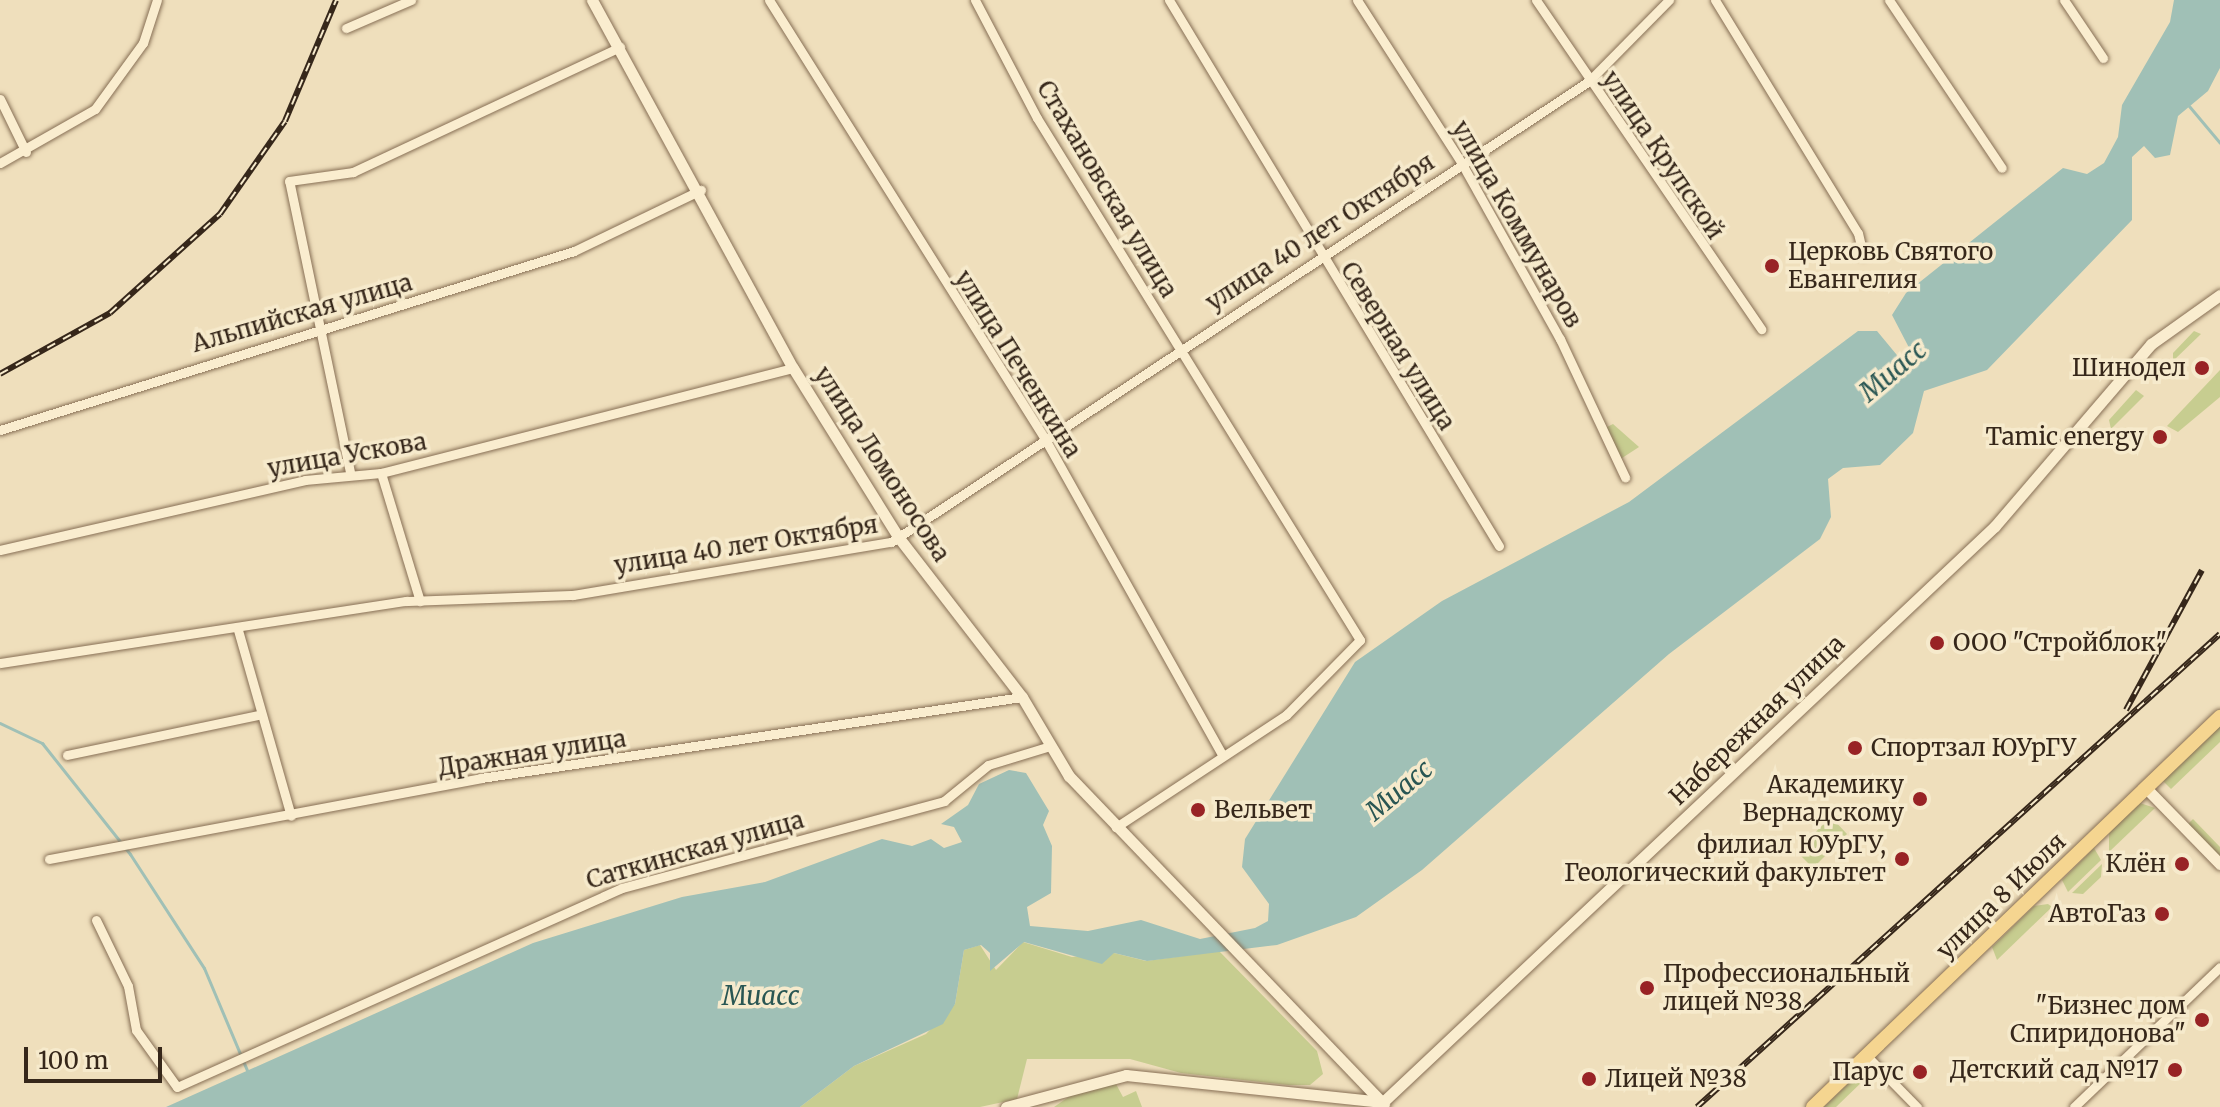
<!DOCTYPE html>
<meta charset="utf-8">
<style>
body{margin:0}
#map{position:relative;width:2220px;height:1107px;overflow:hidden;background:#efdfbc;font-family:Merriweather,serif}
div>[style]{position:absolute}
[style*='--x']{left:calc(var(--x)*1px);top:calc(var(--y)*1px);width:calc(var(--w)*1px);rotate:calc(var(--a)*1deg)}
.green>*{inset:0;background:#c7cd90}
.water>*{inset:0;background:#a0c0b6}
.stream>*{height:3px;margin:-1.5px;padding:0 1.5px;transform-origin:1.5px;border-radius:1.5px;background:#a0c0b6}
.roads{filter:drop-shadow(0 0 2px #876f55) drop-shadow(0 0 2px #876f55)}
.minor>*{height:9px;margin:-4.5px;padding:0 4.5px;transform-origin:4.5px;border-radius:4.5px;background:#faedcf}
.tertiary>*{height:11px;margin:-5.5px;padding:0 5.5px;transform-origin:5.5px;border-radius:5.5px;background:#faedcf}
.primary>*{height:14px;margin:-7px;padding:0 7px;transform-origin:7px;border-radius:7px;background:#f5d590}
.rail>*{height:6px;margin-top:-3px;transform-origin:0;background:repeating-linear-gradient(90deg,#f6eacc 0 9px,#36271a 0 18px);box-sizing:border-box;border-block:2px solid #36271a}
.dots>*{width:22px;height:22px;translate:-50% -50%;box-sizing:border-box;border:4px solid #f6eacc;border-radius:50%}
span{translate:-50% -50%;white-space:nowrap;text-align:center;line-height:1.15;-webkit-text-stroke:7px #f6eacc;paint-order:stroke}
.street-label{font-size:24px;color:#36271a}
.poi-label{font-size:24px;color:#36271a}
.left{translate:0 -50%;text-align:left}
.right{translate:-100% -50%;text-align:right}
.water-label{font-size:26px;color:#295653;font-style:italic}
.scale{position:absolute;left:24px;top:1047px;width:138px;height:36px;box-sizing:border-box;border:4px solid #36271a;border-top:0;padding-left:10px;font-size:24px;line-height:28px;white-space:nowrap;color:#36271a;-webkit-text-stroke:6px #f6eacc;paint-order:stroke}
</style>
<div id="map">
<div class="green">
<i style="clip-path:polygon(2194px 331px,2201px 334px,2173px 361px,2173px 353px)"></i>
<i style="clip-path:polygon(2220px 370px,2220px 397px,2178px 432px,2167px 426px)"></i>
<i style="clip-path:polygon(2136px 390px,2144px 396px,2111px 429px,2109px 420px)"></i>
<i style="clip-path:polygon(1613px 424px,1639px 447px,1619px 460px,1605px 428px)"></i>
<i style="clip-path:polygon(2220px 725px,2220px 742px,2171px 789px,2163px 781px)"></i>
<i style="clip-path:polygon(2140px 803px,2155px 808px,2109px 852px,2109px 833px)"></i>
<i style="clip-path:polygon(1831px 817px,1847px 834px,1813px 868px,1796px 851px)"></i>
<i style="clip-path:polygon(2193px 819px,2220px 847px,2220px 857px,2188px 824px)"></i>
<i style="clip-path:polygon(2094px 848px,2101px 860px,2068px 892px,2062px 880px)"></i>
<i style="clip-path:polygon(2102px 864px,2101px 877px,2083px 894px,2072px 893px)"></i>
<i style="clip-path:polygon(2048px 904px,2052px 907px,1997px 960px,1992px 947px,2034px 906px)"></i>
<i style="clip-path:polygon(1023px 942px,1072px 957px,1114px 953px,1146px 961px,1219px 951px,1317px 1051px,1323px 1074px,1310px 1085px,1288px 1085px,1181px 1073px,1130px 1059px,1027px 1059px,1017px 1099px,980px 1107px,800px 1107px,854px 1066px,926px 1034px,955px 1004px,964px 950px,980px 945px,996px 970px)"></i>
<i style="clip-path:polygon(1859px 1073px,1865px 1079px,1836px 1107px,1824px 1107px)"></i>
<i style="clip-path:polygon(1116px 1084px,1123px 1097px,1136px 1091px,1142px 1107px,1054px 1107px,1086px 1085px)"></i>
</div>
<div class="water">
<i style="clip-path:polygon(2174px 0,2220px 0,2220px 68px,2208px 91px,2178px 116px,2170px 155px,2155px 158px,2144px 146px,2132px 157px,2132px 220px,1987px 370px,1924px 391px,1913px 433px,1880px 465px,1843px 468px,1828px 479px,1831px 517px,1820px 539px,1669px 654px,1422px 870px,1356px 917px,1277px 945px,1147px 961px,1114px 953px,1102px 964px,1024px 942px,990px 971px,990px 953px,981px 945px,964px 950px,955px 1004px,943px 1024px,854px 1066px,800px 1107px,166px 1107px,533px 943px,682px 897px,765px 882px,882px 839px,912px 846px,931px 839px,944px 848px,962px 842px,954px 827px,941px 824px,968px 805px,979px 784px,1009px 770px,1026px 773px,1049px 811px,1043px 825px,1052px 846px,1051px 893px,1027px 907px,1030px 926px,1088px 931px,1141px 920px,1200px 939px,1255px 928px,1268px 921px,1269px 904px,1242px 867px,1245px 839px,1355px 662px,1442px 601px,1629px 502px,1858px 331px,1877px 331px,1906px 366px,1917px 363px,1892px 315px,1906px 293px,2063px 168px,2087px 174px,2104px 163px,2118px 137px,2122px 105px,2170px 22px)"></i>
</div>
<div class="stream">
<i style="--x:2189;--y:106;--w:48;--a:50"></i>
<i style="--x:0;--y:723;--w:47;--a:25.5"></i>
<i style="--x:42;--y:743;--w:142;--a:51.6"></i>
<i style="--x:130;--y:854;--w:136;--a:57"></i>
<i style="--x:204;--y:968;--w:116;--a:67.2"></i>
</div>
<div class="roads">
<div class="minor">
<i style="--x:769;--y:0;--w:519;--a:57.84"></i>
<i style="--x:1045;--y:439;--w:362;--a:60.7"></i>
<i style="--x:975;--y:0;--w:133;--a:62.3"></i>
<i style="--x:1037;--y:118;--w:614;--a:58.25"></i>
<i style="--x:1360;--y:640;--w:105;--a:134.6"></i>
<i style="--x:1286;--y:715;--w:204;--a:146.6"></i>
<i style="--x:1169;--y:0;--w:638;--a:58.85"></i>
<i style="--x:1357;--y:0;--w:193;--a:57.3"></i>
<i style="--x:1461;--y:162;--w:203;--a:60.8"></i>
<i style="--x:1560;--y:339;--w:153;--a:64.8"></i>
<i style="--x:1536;--y:0;--w:399;--a:55.6"></i>
<i style="--x:1715;--y:0;--w:273;--a:58.5"></i>
<i style="--x:1858;--y:233;--w:22;--a:77"></i>
<i style="--x:1889;--y:0;--w:202;--a:56.1"></i>
<i style="--x:2064;--y:0;--w:70;--a:56.1"></i>
<i style="--x:346;--y:28;--w:71;--a:-23.3"></i>
<i style="--x:0;--y:99;--w:59;--a:63.9"></i>
<i style="--x:0;--y:163;--w:109;--a:-29.6"></i>
<i style="--x:95;--y:109;--w:82;--a:-54"></i>
<i style="--x:143;--y:43;--w:45;--a:-72"></i>
<i style="--x:0;--y:430;--w:601;--a:-17.32"></i>
<i style="--x:574;--y:251;--w:141;--a:-25.7"></i>
<i style="--x:350;--y:472;--w:297;--a:-101.8"></i>
<i style="--x:289;--y:181;--w:65;--a:-8"></i>
<i style="--x:353;--y:172;--w:295;--a:-25.1"></i>
<i style="--x:381;--y:473;--w:134;--a:73.1"></i>
<i style="--x:0;--y:550;--w:313;--a:-12.9"></i>
<i style="--x:305;--y:480;--w:76;--a:-5.3"></i>
<i style="--x:381;--y:473;--w:425;--a:-14.3"></i>
<i style="--x:238;--y:630;--w:193;--a:74.1"></i>
<i style="--x:0;--y:663;--w:411;--a:-8.7"></i>
<i style="--x:406;--y:601;--w:167;--a:-2.1"></i>
<i style="--x:573;--y:595;--w:322;--a:-9.5"></i>
<i style="--x:891;--y:542;--w:836;--a:-33.44"></i>
<i style="--x:1589;--y:81;--w:114;--a:-45.4"></i>
<i style="--x:67;--y:755;--w:195;--a:-11.8"></i>
<i style="--x:49;--y:859;--w:440;--a:-10.6"></i>
<i style="--x:481;--y:778;--w:547;--a:-8.52"></i>
<i style="--x:96;--y:920;--w:73;--a:64.1"></i>
<i style="--x:128;--y:986;--w:45;--a:79.7"></i>
<i style="--x:136;--y:1030;--w:70;--a:54.3"></i>
<i style="--x:177;--y:1087;--w:487;--a:-24.1"></i>
<i style="--x:622;--y:888;--w:334;--a:-15.1"></i>
<i style="--x:944;--y:801;--w:57;--a:-39.3"></i>
<i style="--x:988;--y:765;--w:65;--a:-17"></i>
<i style="--x:1866;--y:1055;--w:73;--a:45.6"></i>
<i style="--x:2074;--y:1107;--w:202;--a:-43.8"></i>
</div>
<div class="tertiary">
<i style="--x:592;--y:0;--w:419;--a:61.4"></i>
<i style="--x:793;--y:368;--w:200;--a:58.1"></i>
<i style="--x:899;--y:538;--w:201;--a:52.3"></i>
<i style="--x:1022;--y:697;--w:92;--a:59.3"></i>
<i style="--x:1069;--y:776;--w:455;--a:46.2"></i>
<i style="--x:2146;--y:788;--w:106;--a:45.8"></i>
<i style="--x:1006;--y:1107;--w:124;--a:-14.9"></i>
<i style="--x:1126;--y:1075;--w:258;--a:6"></i>
<i style="--x:1383;--y:1102;--w:840;--a:-43.26"></i>
<i style="--x:1995;--y:526;--w:240;--a:-49.4"></i>
<i style="--x:2151;--y:344;--w:85;--a:-35.4"></i>
</div>
<div class="primary">
<i style="--x:1813;--y:1107;--w:564;--a:-43.78"></i>
</div>
</div>
<div class="rail">
<i style="--x:0;--y:374;--w:126;--a:-29"></i>
<i style="--x:110;--y:313;--w:148;--a:-42"></i>
<i style="--x:220;--y:214;--w:113;--a:-55"></i>
<i style="--x:285;--y:121;--w:131;--a:-67.1"></i>
<i style="--x:2126;--y:710;--w:159;--a:-61.5"></i>
<i style="--x:1697;--y:1107;--w:705;--a:-42.13"></i>
</div>
<div class="dots">
<i style="left:1772px;top:266px;background:#982325"></i>
<i style="left:2202px;top:368px;background:#982325"></i>
<i style="left:2160px;top:437px;background:#982325"></i>
<i style="left:1937px;top:643px;background:#982325"></i>
<i style="left:1855px;top:748px;background:#982325"></i>
<i style="left:1920px;top:799px;background:#982325"></i>
<i style="left:1198px;top:810px;background:#982325"></i>
<i style="left:1902px;top:859px;background:#982325"></i>
<i style="left:2182px;top:864px;background:#982325"></i>
<i style="left:2162px;top:914px;background:#982325"></i>
<i style="left:1647px;top:988px;background:#982325"></i>
<i style="left:2202px;top:1020px;background:#982325"></i>
<i style="left:2175px;top:1070px;background:#982325"></i>
<i style="left:1920px;top:1072px;background:#982325"></i>
<i style="left:1589px;top:1079px;background:#982325"></i>
</div>
<div class="street-label">
<span style="left:1663px;top:155px;rotate:56deg">улица Крупской</span>
<span style="left:1107px;top:189px;rotate:59deg">Стахановская улица</span>
<span style="left:1517px;top:224px;rotate:60deg">улица Коммунаров</span>
<span style="left:1320px;top:232px;rotate:-33deg">улица 40 лет Октября</span>
<span style="left:302px;top:313px;rotate:-16deg">Альпийская улица</span>
<span style="left:1398px;top:346px;rotate:58deg">Северная улица</span>
<span style="left:1018px;top:364px;rotate:58deg">улица Печенкина</span>
<span style="left:347px;top:455px;rotate:-10deg">улица Ускова</span>
<span style="left:882px;top:464px;rotate:57deg">улица Ломоносова</span>
<span style="left:746px;top:545px;rotate:-9deg">улица 40 лет Октября</span>
<span style="left:1757px;top:720px;rotate:-44deg">Набережная улица</span>
<span style="left:532px;top:753px;rotate:-9deg">Дражная улица</span>
<span style="left:695px;top:850px;rotate:-16deg">Саткинская улица</span>
<span style="left:2001px;top:896px;rotate:-44deg">улица 8 Июля</span>
</div>
<div class="poi-label">
<span class="left" style="left:1788px;top:266px">Церковь Святого<br>Евангелия</span>
<span class="right" style="left:2186px;top:368px">Шинодел</span>
<span class="right" style="left:2144px;top:437px">Tamic energy</span>
<span class="left" style="left:1953px;top:643px">ООО "Стройблок"</span>
<span class="left" style="left:1871px;top:748px">Спортзал ЮУрГУ</span>
<span class="right" style="left:1904px;top:799px">Академику<br>Вернадскому</span>
<span class="left" style="left:1214px;top:810px">Вельвет</span>
<span class="right" style="left:1886px;top:859px">филиал ЮУрГУ,<br>Геологический факультет</span>
<span class="right" style="left:2166px;top:864px">Клён</span>
<span class="right" style="left:2146px;top:914px">АвтоГаз</span>
<span class="left" style="left:1663px;top:988px">Профессиональный<br>лицей №38</span>
<span class="right" style="left:2186px;top:1020px">"Бизнес дом<br>Спиридонова"</span>
<span class="right" style="left:2159px;top:1070px">Детский сад №17</span>
<span class="right" style="left:1904px;top:1072px">Парус</span>
<span class="left" style="left:1605px;top:1079px">Лицей №38</span>
</div>
<div class="water-label">
<span style="left:1893px;top:371px;rotate:-40deg">Миасс</span>
<span style="left:1399px;top:790px;rotate:-40deg">Миасс</span>
<span style="left:761px;top:996px">Миасс</span>
</div>
<div class="scale">100 m</div>
</div>
